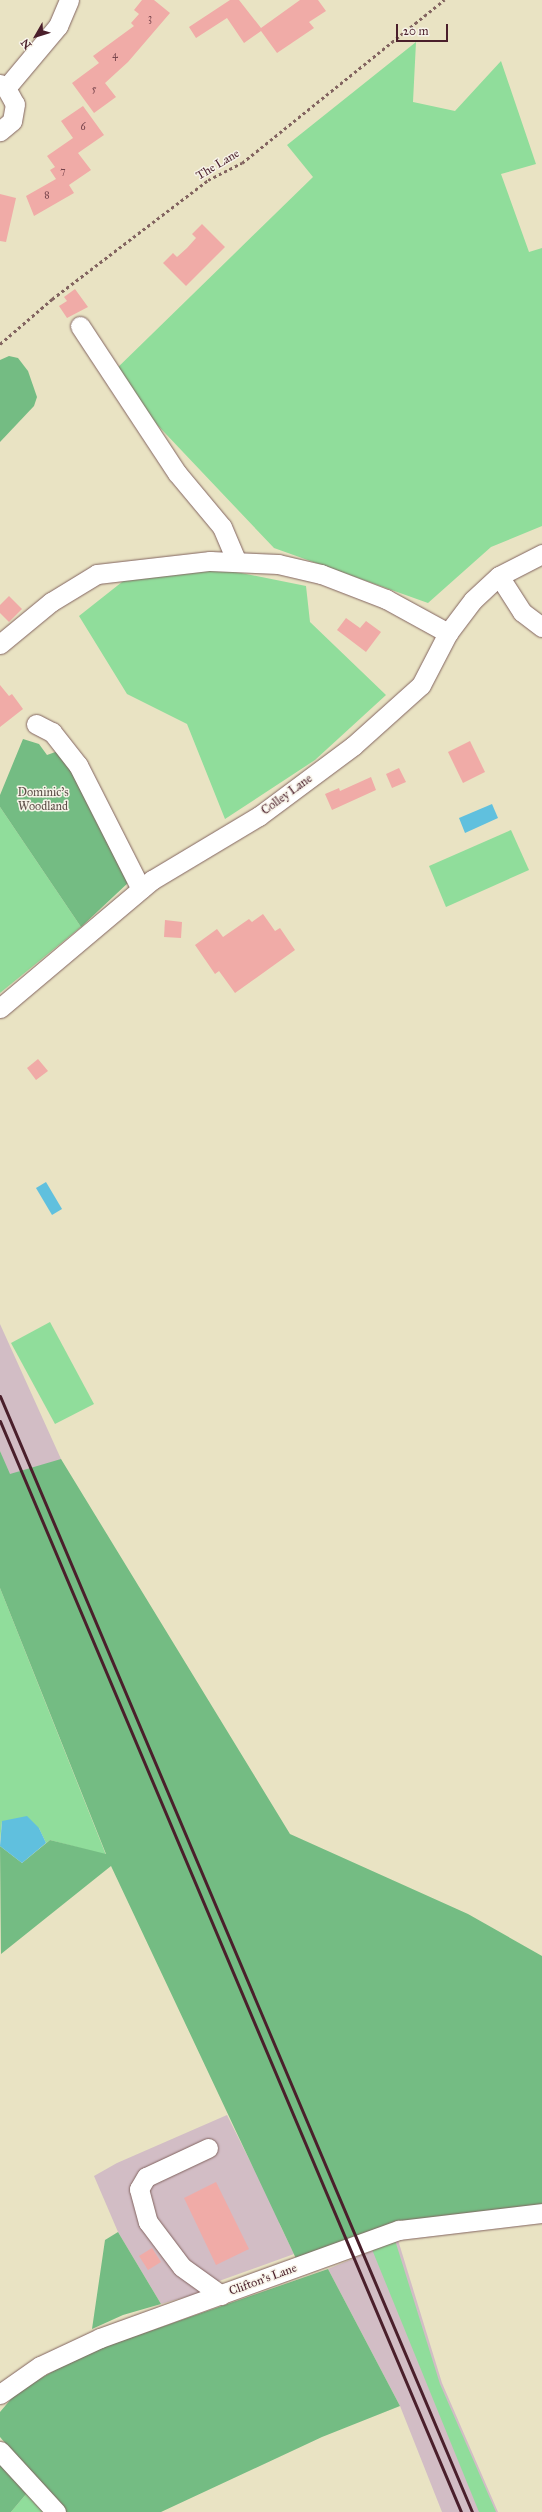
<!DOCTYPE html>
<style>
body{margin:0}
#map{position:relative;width:542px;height:2512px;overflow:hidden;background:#e9e3c3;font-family:"IM FELL Great Primer",serif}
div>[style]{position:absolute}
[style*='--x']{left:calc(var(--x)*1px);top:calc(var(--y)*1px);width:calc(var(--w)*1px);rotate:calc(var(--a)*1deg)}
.industrial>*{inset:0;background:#d2bdc5}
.green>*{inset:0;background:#90dd9b}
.forest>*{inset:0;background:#74bc83}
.water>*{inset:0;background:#60c0de}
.building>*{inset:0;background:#f0aba7}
.path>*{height:2.5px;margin-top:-1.25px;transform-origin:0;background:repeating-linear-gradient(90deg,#826460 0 3px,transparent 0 6px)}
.roads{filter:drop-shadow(0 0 1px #826460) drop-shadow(0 0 1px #826460)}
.minor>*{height:19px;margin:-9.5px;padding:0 9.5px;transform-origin:9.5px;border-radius:9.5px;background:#fff}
.rail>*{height:3px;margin:-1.5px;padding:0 1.5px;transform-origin:1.5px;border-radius:1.5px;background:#4a1f2b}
span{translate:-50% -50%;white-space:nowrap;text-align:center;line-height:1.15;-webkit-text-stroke:3px #f7f3e8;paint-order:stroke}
.number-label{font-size:10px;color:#74424a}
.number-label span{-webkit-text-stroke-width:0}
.street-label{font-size:12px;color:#4a1f2b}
.park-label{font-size:12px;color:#5c4e47}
.north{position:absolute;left:16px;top:16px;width:40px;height:40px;-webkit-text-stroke:3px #f7f3e8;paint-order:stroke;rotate:231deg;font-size:11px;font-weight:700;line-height:16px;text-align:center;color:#4a1f2b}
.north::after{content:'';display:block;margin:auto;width:14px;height:18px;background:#4a1f2b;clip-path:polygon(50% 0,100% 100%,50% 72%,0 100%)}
.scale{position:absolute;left:396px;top:24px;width:52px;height:18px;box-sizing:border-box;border:2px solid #4a1f2b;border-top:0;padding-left:5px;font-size:12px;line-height:14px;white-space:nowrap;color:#4a1f2b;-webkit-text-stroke:3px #f7f3e8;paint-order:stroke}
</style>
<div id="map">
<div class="industrial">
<i style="clip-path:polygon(0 1324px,61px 1459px,280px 2225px,294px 2254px,219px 2281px,203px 2292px,161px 2304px,118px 2232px,94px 2176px,117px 2163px,227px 2115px,255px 2171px,0 1451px)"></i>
<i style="clip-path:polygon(398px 2240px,442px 2383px,498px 2512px,442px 2512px,400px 2406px,328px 2269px)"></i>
</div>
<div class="green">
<i style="clip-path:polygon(416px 42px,413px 102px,455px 111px,501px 61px,536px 164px,501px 174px,529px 252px,542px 248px,542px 526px,491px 547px,428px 603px,274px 548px,110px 375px,313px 177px,287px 145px)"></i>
<i style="clip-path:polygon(141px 567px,236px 572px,306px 586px,310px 622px,386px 695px,315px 760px,225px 819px,187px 724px,127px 694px,79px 616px)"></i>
<i style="clip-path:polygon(0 807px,81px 927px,0 993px)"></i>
<i style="clip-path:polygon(511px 830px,529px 870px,446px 907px,429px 866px)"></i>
<i style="clip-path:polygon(50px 1322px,94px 1404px,55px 1424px,11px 1343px)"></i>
<i style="clip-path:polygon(0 1588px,46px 1704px,106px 1855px,50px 1840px,46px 1843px,39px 1828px,2px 1821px,0 1841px)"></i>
<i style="clip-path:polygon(394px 2237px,440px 2384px,496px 2512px,479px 2512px,371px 2247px)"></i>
<i style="clip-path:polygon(27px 2493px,44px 2512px,11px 2512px)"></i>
</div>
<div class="forest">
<i style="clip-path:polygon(9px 356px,18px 358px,28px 371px,37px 397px,34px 406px,0 442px,0 360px)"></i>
<i style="clip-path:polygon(23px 739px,39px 744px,47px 755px,61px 750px,130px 881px,81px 927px,0 807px,0 795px)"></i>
<i style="clip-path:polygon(0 1451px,10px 1474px,61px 1459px,290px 1834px,468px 1914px,542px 1956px,542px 2217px,395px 2231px,300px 2267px,111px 1866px,1px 1954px,0 1846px,22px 1863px,50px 1840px,106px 1854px,0 1588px)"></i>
<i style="clip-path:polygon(118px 2232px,161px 2304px,123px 2315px,92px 2329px,105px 2240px)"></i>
<i style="clip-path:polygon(328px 2269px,400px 2406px,322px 2437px,161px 2512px,64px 2512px,0 2437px,0 2412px,17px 2392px,81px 2355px)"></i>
<i style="clip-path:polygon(0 2463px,27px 2493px,11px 2512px,0 2512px)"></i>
</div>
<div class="water">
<i style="clip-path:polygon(492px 804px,498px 818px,465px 833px,459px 818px)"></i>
<i style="clip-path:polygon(46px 1182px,62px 1209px,52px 1215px,36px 1188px)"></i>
<i style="clip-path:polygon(27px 1816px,39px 1828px,46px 1843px,22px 1863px,0 1846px,2px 1821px)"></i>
</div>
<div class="building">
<i style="clip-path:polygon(142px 0,154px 0,170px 13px,128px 62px,105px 83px,116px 97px,94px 113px,72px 83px,99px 63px,93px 56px,134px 26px,131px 23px,139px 14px,134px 10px)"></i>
<i style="clip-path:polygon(230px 0,239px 0,261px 28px,300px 0,318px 0,326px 11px,309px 22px,314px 28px,277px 53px,261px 31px,244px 43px,227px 18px,196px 38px,189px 27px)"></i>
<i style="clip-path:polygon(83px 106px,104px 135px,78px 153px,91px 170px,69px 185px,74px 193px,34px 216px,26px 196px,56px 179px,50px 170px,55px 167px,47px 156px,73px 138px,61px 121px)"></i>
<i style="clip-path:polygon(0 194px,16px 198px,6px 242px,0 241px)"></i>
<i style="clip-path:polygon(202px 224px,225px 247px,186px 286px,163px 263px,173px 253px,177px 257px,187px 248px,196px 238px,192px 234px)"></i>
<i style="clip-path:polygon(75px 289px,88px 307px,67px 318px,59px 306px,67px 301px,64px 297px)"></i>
<i style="clip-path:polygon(9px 596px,22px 609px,9px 622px,0 613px,0 605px)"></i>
<i style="clip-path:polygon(346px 618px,360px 628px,366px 621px,381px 632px,366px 652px,337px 630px)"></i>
<i style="clip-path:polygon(0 685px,9px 696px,12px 694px,23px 709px,0 727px)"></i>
<i style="clip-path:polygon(470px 741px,485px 772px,463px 783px,448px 752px)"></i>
<i style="clip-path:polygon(399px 768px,406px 782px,392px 788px,386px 774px)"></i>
<i style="clip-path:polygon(371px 777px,376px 790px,332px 810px,325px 794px,339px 788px,340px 791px)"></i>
<i style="clip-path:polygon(263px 914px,275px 931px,280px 928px,295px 950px,235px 993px,219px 971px,215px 974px,195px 945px,217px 929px,223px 937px,249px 919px,252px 922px)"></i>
<i style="clip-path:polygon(165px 920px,182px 922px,181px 938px,164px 937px)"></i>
<i style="clip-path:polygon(38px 1059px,48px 1071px,36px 1080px,27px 1068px)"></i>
<i style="clip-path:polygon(216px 2182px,249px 2249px,216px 2265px,184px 2198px)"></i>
<i style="clip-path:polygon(152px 2248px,161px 2262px,148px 2270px,139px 2256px)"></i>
</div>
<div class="path">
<i style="--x:0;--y:344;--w:69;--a:-40.9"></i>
<i style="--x:52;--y:299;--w:196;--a:-37.3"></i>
<i style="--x:208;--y:180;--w:38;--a:-27"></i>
<i style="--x:242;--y:163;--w:260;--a:-38.9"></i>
</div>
<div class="roads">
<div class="minor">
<i style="--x:0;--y:84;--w:7;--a:34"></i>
<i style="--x:6;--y:88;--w:18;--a:61"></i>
<i style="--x:15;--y:104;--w:17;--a:100"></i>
<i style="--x:12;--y:121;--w:16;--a:140"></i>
<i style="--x:6;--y:88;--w:81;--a:-50"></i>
<i style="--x:58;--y:26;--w:28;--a:-67"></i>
<i style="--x:80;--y:326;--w:176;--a:56.6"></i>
<i style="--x:177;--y:473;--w:70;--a:50.2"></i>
<i style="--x:222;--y:527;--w:38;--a:67"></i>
<i style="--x:499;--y:576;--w:43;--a:57.4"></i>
<i style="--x:522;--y:612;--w:25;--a:37"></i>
<i style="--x:0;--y:644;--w:66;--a:-39.5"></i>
<i style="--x:51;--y:602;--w:54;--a:-31.3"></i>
<i style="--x:97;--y:574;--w:114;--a:-6.6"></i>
<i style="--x:210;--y:561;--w:68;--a:2.5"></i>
<i style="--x:278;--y:564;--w:44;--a:13.1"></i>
<i style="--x:321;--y:574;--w:70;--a:21"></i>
<i style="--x:386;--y:599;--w:71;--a:28.7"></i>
<i style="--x:36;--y:724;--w:18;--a:27"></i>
<i style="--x:52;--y:732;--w:42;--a:51.8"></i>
<i style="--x:78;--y:765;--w:139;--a:63.1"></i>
<i style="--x:0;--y:1008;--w:199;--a:-40.1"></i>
<i style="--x:152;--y:880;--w:125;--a:-30.9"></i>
<i style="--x:259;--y:816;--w:117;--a:-36.7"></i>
<i style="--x:353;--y:746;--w:91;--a:-41.9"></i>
<i style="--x:421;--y:685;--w:59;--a:-62.6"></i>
<i style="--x:448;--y:633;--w:41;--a:-52.9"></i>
<i style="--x:473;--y:600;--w:35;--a:-43"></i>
<i style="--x:499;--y:576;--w:48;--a:-27.1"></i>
<i style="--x:208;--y:2148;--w:68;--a:154.9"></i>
<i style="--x:146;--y:2177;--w:14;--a:120"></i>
<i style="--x:139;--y:2189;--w:34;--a:75"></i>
<i style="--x:148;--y:2222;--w:56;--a:52.9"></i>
<i style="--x:182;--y:2267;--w:48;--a:35.7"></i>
<i style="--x:0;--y:2394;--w:49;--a:-35"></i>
<i style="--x:40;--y:2366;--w:66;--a:-25"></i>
<i style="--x:100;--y:2338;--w:318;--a:-19.9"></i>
<i style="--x:399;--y:2230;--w:144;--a:-6.8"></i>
<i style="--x:0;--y:2451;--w:83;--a:47.4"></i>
</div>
</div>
<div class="rail">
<i style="--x:0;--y:1396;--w:1212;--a:67.07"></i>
<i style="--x:0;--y:1421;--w:1184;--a:67.09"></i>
</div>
<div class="number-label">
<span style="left:150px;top:19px">3</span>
<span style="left:115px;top:56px">4</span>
<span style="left:94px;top:90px">5</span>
<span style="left:83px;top:128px">6</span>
<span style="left:63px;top:172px">7</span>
<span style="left:47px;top:196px">8</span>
</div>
<div class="street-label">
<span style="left:218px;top:165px;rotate:-31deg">The Lane</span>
<span style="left:287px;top:795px;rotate:-36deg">Colley Lane</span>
<span style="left:263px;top:2280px;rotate:-20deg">Clifton's Lane</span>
</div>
<div class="park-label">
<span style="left:43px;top:800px">Dominic's<br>Woodland</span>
</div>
<div class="north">N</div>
<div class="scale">20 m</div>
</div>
